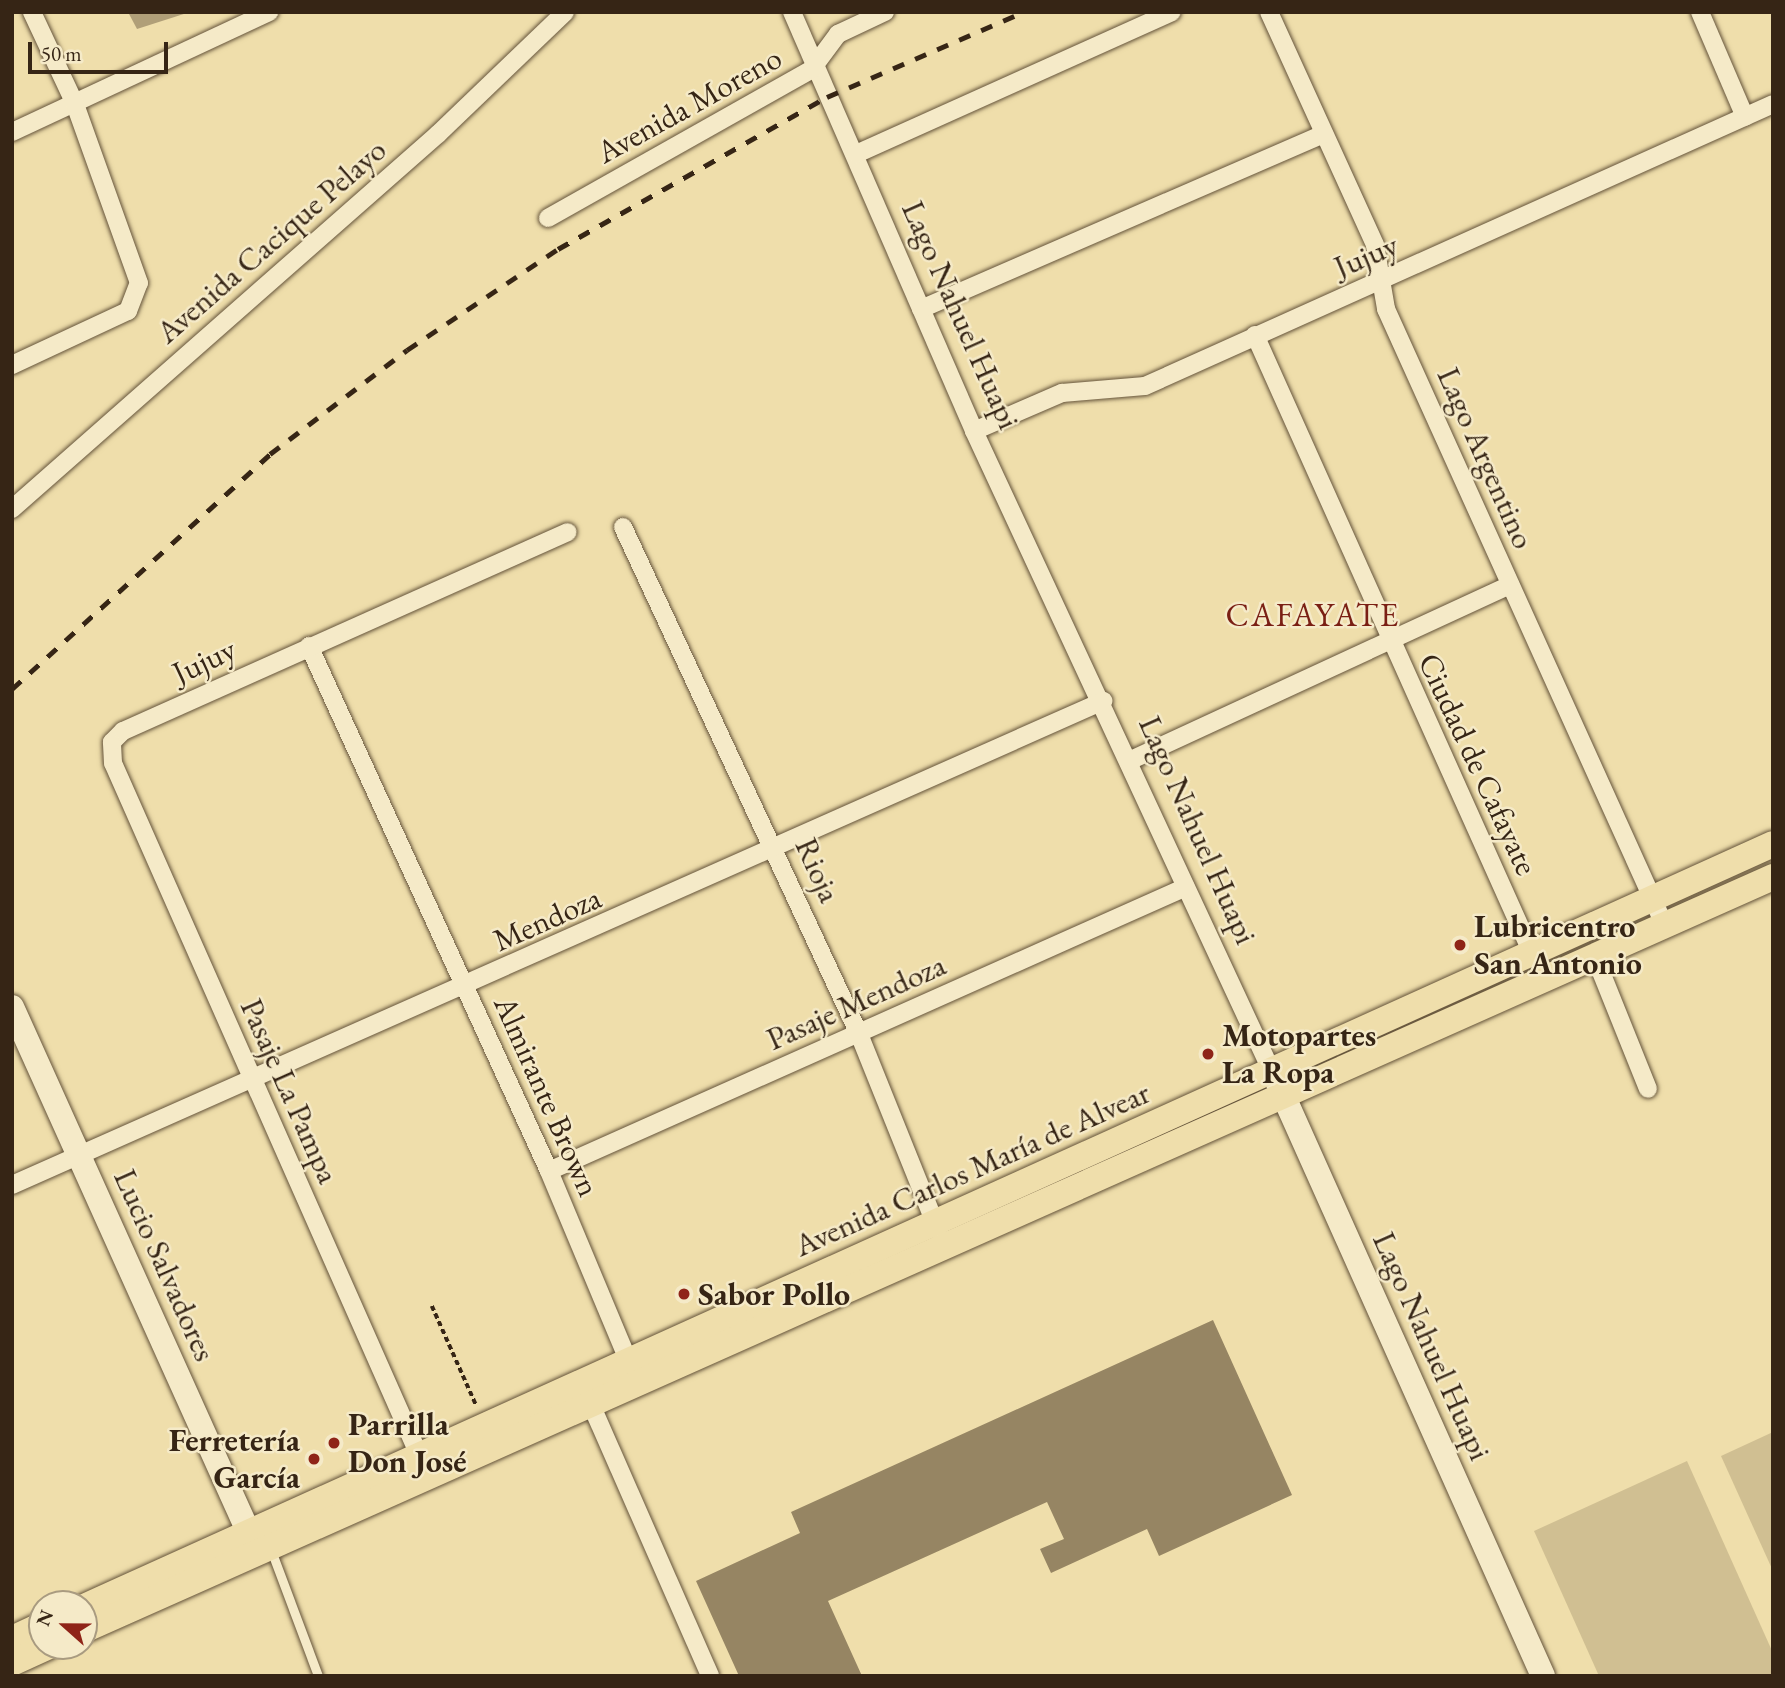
<!DOCTYPE html>
<meta charset="utf-8">
<style>
body{margin:0}
#map{position:relative;width:1785px;height:1688px;overflow:hidden;background:#efdeab;font-family:"EB Garamond",serif}
div>[style]{position:absolute}
[style*='--x']{left:calc(var(--x)*1px);top:calc(var(--y)*1px);width:calc(var(--w)*1px);rotate:calc(var(--a)*1deg)}
.green>*{inset:0;background:#d0bf92}
.water>*{inset:0;background:#b09f78}
.building>*{inset:0;background:#968563}
.path>*{height:3.5px;margin-top:-1.75px;transform-origin:0;background:repeating-linear-gradient(90deg,#362515 0 5px,transparent 0 8.5px)}
.roads{filter:drop-shadow(0 0 2px #64533a) drop-shadow(0 0 2px #64533a)}
.lane>*{height:9px;margin:-4.5px;padding:0 4.5px;transform-origin:4.5px;border-radius:4.5px;background:#f5eac8}
.street>*{height:18px;margin:-9px;padding:0 9px;transform-origin:9px;border-radius:9px;background:#f5eac8}
.secondary>*{height:24px;margin:-12px;padding:0 12px;transform-origin:12px;border-radius:12px;background:#f5eac8}
.primary>*{height:26px;margin:-13px;padding:0 13px;transform-origin:13px;border-radius:13px;background:#efdeab}
.rail>*{height:5px;margin-top:-2.5px;transform-origin:0;background:repeating-linear-gradient(90deg,#362515 0 12px,transparent 0 24px)}
.dots>*{width:19px;height:19px;translate:-50% -50%;box-sizing:border-box;border:4px solid #f5eac8;border-radius:50%}
span{translate:-50% -50%;white-space:nowrap;text-align:center;line-height:1.15;-webkit-text-stroke:5px #f5eac8;paint-order:stroke}
.street-label{font-size:32px;color:#362515}
.poi-label{font-size:32px;color:#362515;font-weight:700}
.left{translate:0 -50%;text-align:left}
.right{translate:-100% -50%;text-align:right}
.neighbourhood-label{font-size:33px;color:#7a1f14;letter-spacing:2px}
.frame{position:absolute;inset:0;border:14px solid #362515;pointer-events:none}
.north{position:absolute;left:28px;top:1590px;width:70px;height:70px;box-sizing:border-box;background:#f5eac8;border:2px solid #a99b80;border-radius:50%;rotate:291deg;font-size:19px;font-weight:700;line-height:28px;text-align:center;color:#362515}
.north::after{content:'';display:block;margin:auto;width:24px;height:32px;background:#8f2418;clip-path:polygon(50% 0,100% 100%,50% 72%,0 100%)}
.scale{position:absolute;left:28px;top:42px;width:140px;height:32px;box-sizing:border-box;border:4px solid #362515;border-top:0;padding-left:9px;font-size:21px;line-height:24px;white-space:nowrap;color:#362515;-webkit-text-stroke:5px #f5eac8;paint-order:stroke}
</style>
<div id="map">
<div class="green">
<i style="clip-path:polygon(1773px 1432px,1773px 1571px,1721px 1456px)"></i>
<i style="clip-path:polygon(1687px 1461px,1773px 1653px,1773px 1676px,1599px 1676px,1534px 1531px)"></i>
</div>
<div class="water">
<i style="clip-path:polygon(128px 12px,190px 12px,137px 29px)"></i>
</div>
<div class="building">
<i style="clip-path:polygon(1213px 1320px,1292px 1495px,1159px 1556px,1147px 1529px,1051px 1573px,1040px 1549px,1064px 1539px,1047px 1502px,828px 1601px,862px 1676px,739px 1676px,696px 1581px,800px 1533px,791px 1512px)"></i>
</div>
<div class="path">
<i style="--x:432;--y:1306;--w:108;--a:66"></i>
</div>
<div class="roads">
<div class="lane">
<i style="--x:271;--y:1550;--w:134;--a:69.5"></i>
</div>
<div class="street">
<i style="--x:792;--y:12;--w:457;--a:66.5"></i>
<i style="--x:974;--y:431;--w:705;--a:65.07"></i>
<i style="--x:1269;--y:12;--w:256;--a:65.5"></i>
<i style="--x:1375;--y:245;--w:65;--a:80.2"></i>
<i style="--x:1386;--y:309;--w:675;--a:65.68"></i>
<i style="--x:1700;--y:12;--w:114;--a:66.8"></i>
<i style="--x:12;--y:132;--w:284;--a:-25"></i>
<i style="--x:856;--y:154;--w:346;--a:-24.2"></i>
<i style="--x:548;--y:218;--w:303;--a:-29.4"></i>
<i style="--x:812;--y:69;--w:44;--a:-53.4"></i>
<i style="--x:838;--y:34;--w:52;--a:-25.1"></i>
<i style="--x:921;--y:309;--w:439;--a:-23.5"></i>
<i style="--x:1255;--y:335;--w:673;--a:65.87"></i>
<i style="--x:12;--y:365;--w:128;--a:-25"></i>
<i style="--x:128;--y:311;--w:30;--a:-69"></i>
<i style="--x:139;--y:283;--w:190;--a:-109.7"></i>
<i style="--x:75;--y:104;--w:102;--a:-115.1"></i>
<i style="--x:974;--y:431;--w:96;--a:-23.4"></i>
<i style="--x:1062;--y:393;--w:83;--a:-4.8"></i>
<i style="--x:1145;--y:386;--w:688;--a:-24.18"></i>
<i style="--x:12;--y:509;--w:568;--a:-41.36"></i>
<i style="--x:438;--y:134;--w:176;--a:-43.8"></i>
<i style="--x:623;--y:527;--w:559;--a:65.04"></i>
<i style="--x:859;--y:1034;--w:212;--a:68.1"></i>
<i style="--x:309;--y:646;--w:577;--a:65.43"></i>
<i style="--x:549;--y:1171;--w:215;--a:67.3"></i>
<i style="--x:1129;--y:761;--w:420;--a:-24.8"></i>
<i style="--x:1595;--y:957;--w:142;--a:68.1"></i>
<i style="--x:549;--y:1171;--w:697;--a:-24.03"></i>
<i style="--x:12;--y:1185;--w:1194;--a:-23.92"></i>
<i style="--x:590;--y:1402;--w:299;--a:66.3"></i>
<i style="--x:423;--y:1464;--w:766;--a:-113.86"></i>
<i style="--x:113;--y:763;--w:21;--a:-93"></i>
<i style="--x:112;--y:742;--w:16;--a:-45"></i>
<i style="--x:123;--y:731;--w:487;--a:-24.1"></i>
</div>
<div class="secondary">
<i style="--x:12;--y:1007;--w:594;--a:65.76"></i>
<i style="--x:1276;--y:1079;--w:654;--a:65.9"></i>
</div>
<div class="primary">
<i style="--x:84;--y:1607;--w:1853;--a:-24.31"></i>
<i style="--x:84;--y:1630;--w:1849;--a:-24.03"></i>
<i style="--x:12;--y:1639;--w:33;--a:-25"></i>
<i style="--x:12;--y:1663;--w:41;--a:-24.7"></i>
</div>
</div>
<div class="rail">
<i style="--x:12;--y:689;--w:349;--a:-42.3"></i>
<i style="--x:270;--y:454;--w:172;--a:-37.2"></i>
<i style="--x:407;--y:350;--w:182;--a:-33.8"></i>
<i style="--x:558;--y:249;--w:309;--a:-29.5"></i>
<i style="--x:827;--y:97;--w:214;--a:-23.4"></i>
</div>
<div class="dots">
<i style="left:1460px;top:945px;background:#8f2418"></i>
<i style="left:1208px;top:1054px;background:#8f2418"></i>
<i style="left:684px;top:1294px;background:#8f2418"></i>
<i style="left:334px;top:1443px;background:#8f2418"></i>
<i style="left:314px;top:1459px;background:#8f2418"></i>
</div>
<div class="street-label">
<span style="left:689px;top:105px;rotate:-29deg">Avenida Moreno</span>
<span style="left:271px;top:241px;rotate:-41deg">Avenida Cacique Pelayo</span>
<span style="left:1366px;top:256px;rotate:-23deg">Jujuy</span>
<span style="left:961px;top:315px;rotate:66deg">Lago Nahuel Huapi</span>
<span style="left:1486px;top:458px;rotate:66deg">Lago Argentino</span>
<span style="left:204px;top:661px;rotate:-25deg">Jujuy</span>
<span style="left:1478px;top:764px;rotate:65deg">Ciudad de Cafayate</span>
<span style="left:1198px;top:830px;rotate:66deg">Lago Nahuel Huapi</span>
<span style="left:818px;top:870px;rotate:66deg">Rioja</span>
<span style="left:547px;top:919px;rotate:-24deg">Mendoza</span>
<span style="left:856px;top:1002px;rotate:-24deg">Pasaje Mendoza</span>
<span style="left:290px;top:1091px;rotate:66deg">Pasaje La Pampa</span>
<span style="left:547px;top:1096px;rotate:66deg">Almirante Brown</span>
<span style="left:972px;top:1169px;rotate:-24deg">Avenida Carlos María de Alvear</span>
<span style="left:165px;top:1265px;rotate:66deg">Lucio Salvadores</span>
<span style="left:1432px;top:1346px;rotate:66deg">Lago Nahuel Huapi</span>
</div>
<div class="poi-label">
<span class="left" style="left:1474px;top:945px">Lubricentro<br>San Antonio</span>
<span class="left" style="left:1222px;top:1054px">Motopartes<br>La Ropa</span>
<span class="left" style="left:698px;top:1294px">Sabor Pollo</span>
<span class="left" style="left:348px;top:1443px">Parrilla<br>Don José</span>
<span class="right" style="left:300px;top:1459px">Ferretería<br>García</span>
</div>
<div class="neighbourhood-label">
<span style="left:1313px;top:615px">CAFAYATE</span>
</div>
<div class="frame"></div>
<div class="north">N</div>
<div class="scale">50 m</div>
</div>
